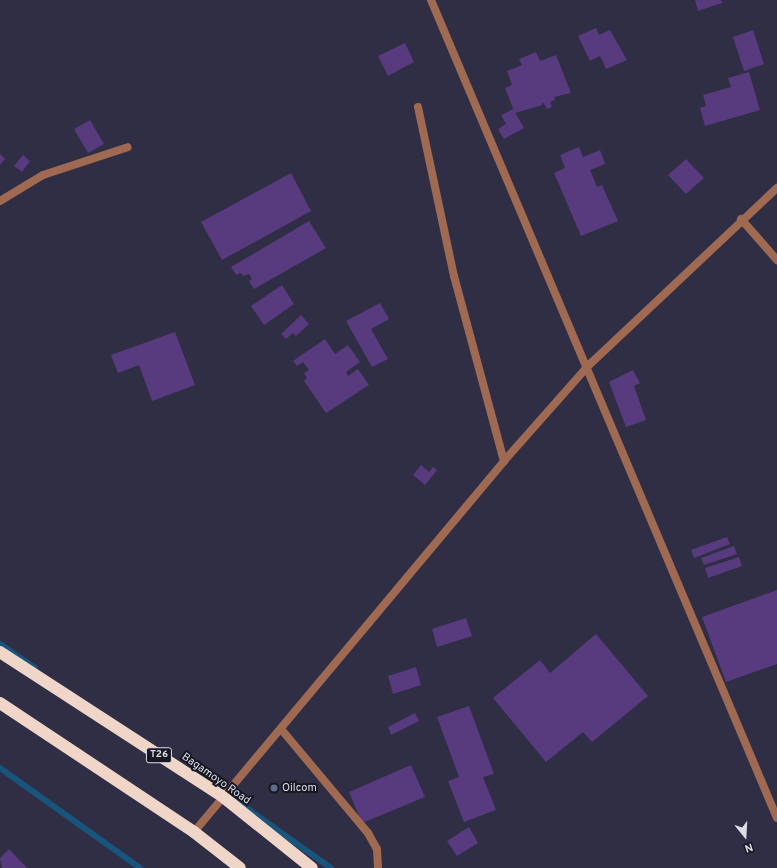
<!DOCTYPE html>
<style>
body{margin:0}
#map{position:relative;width:777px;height:868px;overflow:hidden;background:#2f2e45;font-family:Overpass,sans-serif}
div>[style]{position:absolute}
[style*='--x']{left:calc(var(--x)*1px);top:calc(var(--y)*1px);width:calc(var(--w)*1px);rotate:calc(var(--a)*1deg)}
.stream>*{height:6px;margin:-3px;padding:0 3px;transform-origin:3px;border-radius:3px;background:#18547c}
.building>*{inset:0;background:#583a7e}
.lane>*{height:8px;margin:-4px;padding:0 4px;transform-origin:4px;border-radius:4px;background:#9f6a51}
.street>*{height:8px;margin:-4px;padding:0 4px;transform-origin:4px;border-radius:4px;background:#9f6a51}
.highway>*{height:12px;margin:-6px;padding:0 6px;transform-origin:6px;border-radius:6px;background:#f0d5c9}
.dots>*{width:11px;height:11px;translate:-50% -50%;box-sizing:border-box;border:2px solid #181822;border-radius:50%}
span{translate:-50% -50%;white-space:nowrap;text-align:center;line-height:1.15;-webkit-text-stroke:4px #181822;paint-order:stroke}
.shield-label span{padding:1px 3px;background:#181822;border:1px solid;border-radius:3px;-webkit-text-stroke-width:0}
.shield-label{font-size:10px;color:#dcdceb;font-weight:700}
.street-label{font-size:11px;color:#dcdceb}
.poi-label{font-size:11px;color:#dcdceb}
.left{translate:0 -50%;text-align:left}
.north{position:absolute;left:725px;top:816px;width:40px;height:40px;-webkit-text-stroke:3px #181822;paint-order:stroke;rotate:162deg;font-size:11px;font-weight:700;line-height:16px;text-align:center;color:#dcdceb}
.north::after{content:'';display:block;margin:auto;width:14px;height:18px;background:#dcdceb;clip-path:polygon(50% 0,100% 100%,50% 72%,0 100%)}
</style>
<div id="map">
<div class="stream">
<i style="--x:0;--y:644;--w:42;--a:34.4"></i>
<i style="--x:0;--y:768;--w:172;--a:35.5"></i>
<i style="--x:238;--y:802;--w:114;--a:35.4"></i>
</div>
<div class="building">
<i style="clip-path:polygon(695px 0,721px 0,722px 3px,698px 11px)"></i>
<i style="clip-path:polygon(596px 28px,599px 35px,610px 30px,627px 60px,606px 69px,600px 56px,590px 61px,578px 36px)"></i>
<i style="clip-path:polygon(753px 30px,764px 64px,744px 71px,733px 37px)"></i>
<i style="clip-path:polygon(405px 43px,414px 62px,388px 76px,378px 56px)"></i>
<i style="clip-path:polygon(536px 52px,540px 61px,556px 55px,571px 93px,554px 97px,555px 100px,550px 102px,552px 107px,547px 109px,543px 102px,542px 105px,515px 113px,505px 88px,512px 85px,507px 71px,522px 65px,519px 59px)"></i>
<i style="clip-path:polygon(749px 72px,760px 110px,705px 126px,700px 108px,706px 106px,703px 95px,731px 87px,728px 78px)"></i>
<i style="clip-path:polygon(513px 109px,524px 128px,504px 139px,498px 129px,506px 124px,501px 115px)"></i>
<i style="clip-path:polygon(90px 120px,104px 144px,88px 153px,74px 129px)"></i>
<i style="clip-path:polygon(579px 147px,583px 157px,600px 150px,605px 164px,590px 170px,597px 187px,602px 185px,618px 221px,581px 236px,554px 173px,565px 168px,560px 155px)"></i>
<i style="clip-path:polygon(0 154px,5px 159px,0 165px)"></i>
<i style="clip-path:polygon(23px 155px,30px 161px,22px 172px,14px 166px)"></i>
<i style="clip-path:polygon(686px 159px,704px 178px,686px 194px,668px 175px)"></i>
<i style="clip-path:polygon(291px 173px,311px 211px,222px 260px,201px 222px)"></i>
<i style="clip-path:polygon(309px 221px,326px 248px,254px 289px,249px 281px,252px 279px,249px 274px,243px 276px,241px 273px,236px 275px,231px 267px)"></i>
<i style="clip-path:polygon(282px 285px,294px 304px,264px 325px,251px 306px)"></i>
<i style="clip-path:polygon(380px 303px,389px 319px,371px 329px,388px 359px,372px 367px,346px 321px)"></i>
<i style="clip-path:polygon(301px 315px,309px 324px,296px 336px,293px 333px,286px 339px,281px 334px)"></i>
<i style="clip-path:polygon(175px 332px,195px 385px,152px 401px,139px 365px,118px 373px,111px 355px)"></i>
<i style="clip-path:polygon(325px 339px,335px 354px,348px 345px,360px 362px,346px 372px,348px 376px,358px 369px,369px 385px,326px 413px,304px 381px,307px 378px,304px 373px,309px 370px,303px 362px,297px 366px,293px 361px)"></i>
<i style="clip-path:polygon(633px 370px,640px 383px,634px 386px,646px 420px,626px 427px,609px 382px)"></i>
<i style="clip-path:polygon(421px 465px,429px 472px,433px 467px,437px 470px,425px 485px,413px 475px)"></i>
<i style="clip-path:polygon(727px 537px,730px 544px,694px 558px,691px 550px)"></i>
<i style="clip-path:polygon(734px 546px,737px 554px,704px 565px,701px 558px)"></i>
<i style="clip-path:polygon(739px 557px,742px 566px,708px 578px,705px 568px)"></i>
<i style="clip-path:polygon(777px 590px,777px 664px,726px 682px,702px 617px)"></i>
<i style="clip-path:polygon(466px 618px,472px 636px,437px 647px,432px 629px)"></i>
<i style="clip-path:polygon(596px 634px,648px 696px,592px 742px,583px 732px,546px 762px,493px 698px,540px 660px,550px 673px)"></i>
<i style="clip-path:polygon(416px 667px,421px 685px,393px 694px,388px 676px)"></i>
<i style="clip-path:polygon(469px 706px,494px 774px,483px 777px,496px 810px,464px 822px,448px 781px,459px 777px,437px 717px)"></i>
<i style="clip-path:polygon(415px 713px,419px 721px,391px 735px,388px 727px)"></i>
<i style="clip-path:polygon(411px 765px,425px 797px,362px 823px,349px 792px)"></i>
<i style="clip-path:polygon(469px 827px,478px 843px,457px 856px,447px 841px)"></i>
<i style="clip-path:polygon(9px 849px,27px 868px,2px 868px,0 858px)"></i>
</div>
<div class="lane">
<i style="--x:418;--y:107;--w:173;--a:78"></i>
<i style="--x:454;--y:276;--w:192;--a:74.9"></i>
<i style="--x:741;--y:219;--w:55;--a:48.7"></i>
<i style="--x:281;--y:729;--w:136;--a:50.1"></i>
<i style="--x:368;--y:833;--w:18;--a:61"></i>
<i style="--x:377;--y:849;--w:19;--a:87"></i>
</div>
<div class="street">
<i style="--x:431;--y:0;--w:888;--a:67.07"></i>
<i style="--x:0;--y:201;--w:50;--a:-31.2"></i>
<i style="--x:43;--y:175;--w:89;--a:-18.2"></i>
<i style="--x:194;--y:832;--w:483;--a:-50.1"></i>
<i style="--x:504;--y:461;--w:127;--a:-48.5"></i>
<i style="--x:588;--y:366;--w:260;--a:-43.3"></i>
</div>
<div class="highway">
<i style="--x:0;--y:652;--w:265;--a:33"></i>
<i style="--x:222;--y:796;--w:115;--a:38.7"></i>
<i style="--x:0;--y:703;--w:233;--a:33.6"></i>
<i style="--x:194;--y:832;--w:58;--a:38"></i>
</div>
<div class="dots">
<i style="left:274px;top:788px;background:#5c6f8a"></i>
</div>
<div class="shield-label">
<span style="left:159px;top:755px">T26</span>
</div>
<div class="street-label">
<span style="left:216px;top:779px;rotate:35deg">Bagamoyo Road</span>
</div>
<div class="poi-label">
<span class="left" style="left:282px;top:788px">Oilcom</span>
</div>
<div class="north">N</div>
</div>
